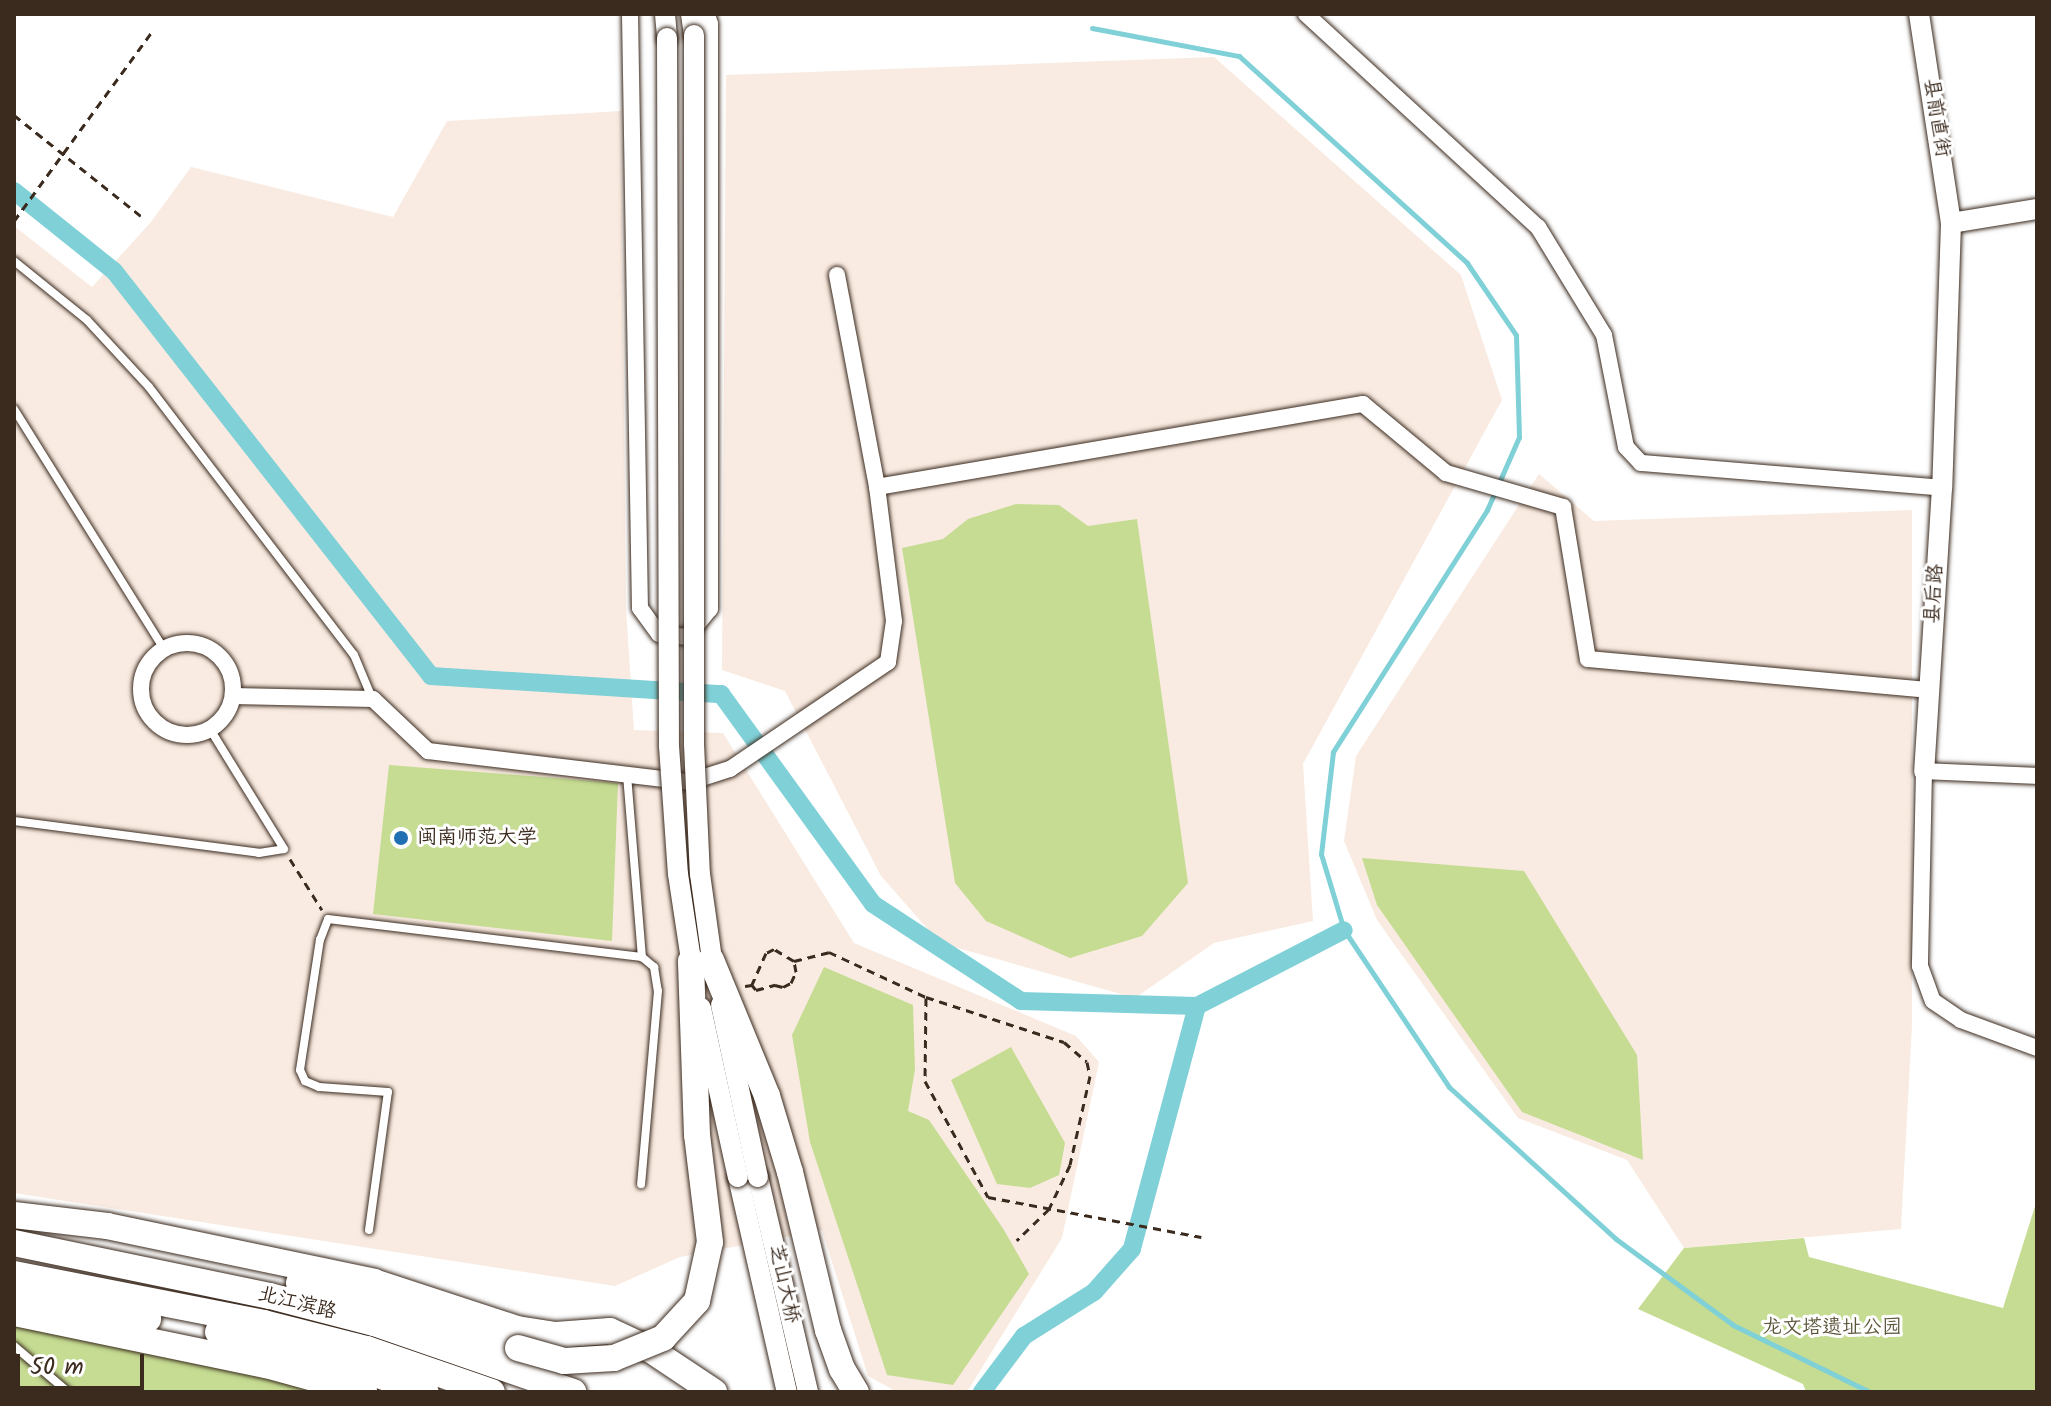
<!DOCTYPE html>
<meta charset="utf-8">
<style>
body{margin:0}
#map{position:relative;width:2051px;height:1406px;overflow:hidden;background:#fff;font-family:Kalam,"LXGW WenKai TC",sans-serif}
div>[style]{position:absolute}
[style*='--x']{left:calc(var(--x)*1px);top:calc(var(--y)*1px);width:calc(var(--w)*1px);rotate:calc(var(--a)*1deg)}
.built>*{inset:0;background:#f9ebe1}
.green>*{inset:0;background:#c5dc92}
.stream>*{height:5px;margin:-2.5px;padding:0 2.5px;transform-origin:2.5px;border-radius:2.5px;background:#7fd0d7}
.canal>*{height:18px;margin:-9px;padding:0 9px;transform-origin:9px;border-radius:9px;background:#7fd0d7}
.path>*{height:3px;margin-top:-1.5px;transform-origin:0;background:repeating-linear-gradient(90deg,#3b2a1e 0 8px,transparent 0 14px)}
.roads{filter:drop-shadow(0 0 2px #3b2a1e) drop-shadow(0 0 2px #3b2a1e)}
.service>*{height:8px;margin:-4px;padding:0 4px;transform-origin:4px;border-radius:4px;background:#fff}
.minor>*{height:16px;margin:-8px;padding:0 8px;transform-origin:8px;border-radius:8px;background:#fff}
.minor>.ring{margin:-8px;padding:0;box-sizing:content-box;background:none;border:16px solid #fff;border-radius:50%}
.tertiary>*{height:20px;margin:-10px;padding:0 10px;transform-origin:10px;border-radius:10px;background:#fff}
.primary>*{height:26px;margin:-13px;padding:0 13px;transform-origin:13px;border-radius:13px;background:#fff}
.bridges{filter:drop-shadow(0 0 2px #3b2a1e) drop-shadow(0 0 2px #3b2a1e)}
.tertiary-bridge>*{height:20px;margin:-10px;padding:0 10px;transform-origin:10px;border-radius:10px;background:#fff}
.primary-bridge>*{height:26px;margin:-13px;padding:0 13px;transform-origin:13px;border-radius:13px;background:#fff}
.dots>*{width:22px;height:22px;translate:-50% -50%;box-sizing:border-box;border:4px solid #fff;border-radius:50%}
span{translate:-50% -50%;white-space:nowrap;text-align:center;line-height:1.15;-webkit-text-stroke:6px #fff;paint-order:stroke}
.street-label{font-size:20px;color:#3b2a1e}
.poi-label{font-size:20px;color:#3b2a1e}
.left{translate:0 -50%;text-align:left}
.park-label{font-size:20px;color:#5e563b}
.frame{position:absolute;inset:0;border:16px solid #3b2a1e;pointer-events:none}
.scale{position:absolute;left:16px;top:1354px;width:128px;height:36px;box-sizing:border-box;border:4px solid #3b2a1e;border-top:0;padding-left:10px;font-size:24px;line-height:28px;white-space:nowrap;color:#3b2a1e;-webkit-text-stroke:6px #fff;paint-order:stroke}
</style>
<div id="map">
<div class="built">
<i style="clip-path:polygon(1214px 57px,1461px 275px,1502px 400px,1303px 764px,1313px 921px,1214px 943px,1135px 998px,940px 943px,881px 876px,785px 691px,722px 670px,726px 75px)"></i>
<i style="clip-path:polygon(621px 111px,626px 609px,634px 730px,723px 733px,854px 943px,1076px 1036px,1099px 1062px,1062px 1238px,967px 1392px,897px 1392px,868px 1376px,822px 1230px,680px 1257px,615px 1286px,14px 1193px,14px 226px,92px 287px,151px 222px,191px 167px,393px 217px,447px 121px)"></i>
<i style="clip-path:polygon(1539px 474px,1594px 521px,1912px 510px,1912px 1025px,1901px 1229px,1684px 1248px,1627px 1160px,1518px 1118px,1377px 920px,1344px 841px,1356px 756px)"></i>
</div>
<div class="green">
<i style="clip-path:polygon(1016px 504px,1059px 505px,1088px 526px,1137px 519px,1188px 883px,1142px 936px,1070px 958px,986px 921px,955px 883px,902px 548px,943px 539px,968px 519px)"></i>
<i style="clip-path:polygon(389px 765px,618px 783px,612px 941px,373px 914px)"></i>
<i style="clip-path:polygon(1362px 858px,1524px 871px,1637px 1055px,1643px 1160px,1522px 1112px,1377px 905px)"></i>
<i style="clip-path:polygon(824px 967px,913px 1005px,915px 1069px,908px 1111px,929px 1120px,1004px 1230px,1029px 1274px,953px 1385px,887px 1375px,810px 1142px,792px 1035px)"></i>
<i style="clip-path:polygon(1011px 1047px,1065px 1143px,1059px 1175px,1030px 1188px,997px 1184px,951px 1080px)"></i>
<i style="clip-path:polygon(2037px 1200px,2037px 1392px,1806px 1392px,1803px 1384px,1638px 1309px,1684px 1248px,1804px 1238px,1809px 1257px,2003px 1308px)"></i>
<i style="clip-path:polygon(14px 1321px,329px 1392px,14px 1392px)"></i>
</div>
<div class="stream">
<i style="--x:1092;--y:28;--w:150;--a:10.8"></i>
<i style="--x:1239;--y:56;--w:308;--a:42.2"></i>
<i style="--x:1467;--y:263;--w:87;--a:55.8"></i>
<i style="--x:1516;--y:335;--w:102;--a:88.3"></i>
<i style="--x:1519;--y:437;--w:80;--a:113.7"></i>
<i style="--x:1487;--y:510;--w:287;--a:122.5"></i>
<i style="--x:1333;--y:752;--w:103;--a:96.7"></i>
<i style="--x:1321;--y:854;--w:79;--a:73.2"></i>
<i style="--x:1344;--y:930;--w:189;--a:56.2"></i>
<i style="--x:1449;--y:1087;--w:226;--a:42.3"></i>
<i style="--x:1616;--y:1239;--w:145;--a:36.3"></i>
<i style="--x:1733;--y:1325;--w:153;--a:26.1"></i>
</div>
<div class="canal">
<i style="--x:14;--y:191;--w:128;--a:38.7"></i>
<i style="--x:114;--y:271;--w:514;--a:51.95"></i>
<i style="--x:431;--y:676;--w:291;--a:3.6"></i>
<i style="--x:721;--y:694;--w:259;--a:54.1"></i>
<i style="--x:873;--y:904;--w:177;--a:33.2"></i>
<i style="--x:1021;--y:1001;--w:176;--a:1.6"></i>
<i style="--x:1197;--y:1006;--w:252;--a:105"></i>
<i style="--x:1132;--y:1249;--w:57;--a:131.5"></i>
<i style="--x:1094;--y:1292;--w:83;--a:147.8"></i>
<i style="--x:1024;--y:1336;--w:70;--a:126.9"></i>
<i style="--x:1197;--y:1006;--w:165;--a:-27.3"></i>
</div>
<div class="path">
<i style="--x:14;--y:115;--w:162;--a:38.5"></i>
<i style="--x:14;--y:221;--w:233;--a:-53.9"></i>
<i style="--x:290;--y:859;--w:60;--a:57.9"></i>
<i style="--x:794;--y:961;--w:36;--a:-14"></i>
<i style="--x:829;--y:952;--w:107;--a:24.9"></i>
<i style="--x:926;--y:997;--w:145;--a:18.1"></i>
<i style="--x:1064;--y:1042;--w:30;--a:41"></i>
<i style="--x:1087;--y:1062;--w:14;--a:78"></i>
<i style="--x:1090;--y:1076;--w:91;--a:102.7"></i>
<i style="--x:1070;--y:1165;--w:49;--a:115.5"></i>
<i style="--x:1049;--y:1209;--w:45;--a:135.9"></i>
<i style="--x:745;--y:986;--w:7;--a:-8"></i>
<i style="--x:752;--y:985;--w:6;--a:51"></i>
<i style="--x:756;--y:990;--w:20;--a:-15"></i>
<i style="--x:775;--y:985;--w:8;--a:14"></i>
<i style="--x:783;--y:987;--w:9;--a:-27"></i>
<i style="--x:791;--y:983;--w:12;--a:-66"></i>
<i style="--x:796;--y:972;--w:11;--a:-100"></i>
<i style="--x:794;--y:961;--w:23;--a:-149"></i>
<i style="--x:774;--y:949;--w:9;--a:153"></i>
<i style="--x:766;--y:953;--w:35;--a:114"></i>
<i style="--x:926;--y:998;--w:83;--a:90.7"></i>
<i style="--x:925;--y:1081;--w:132;--a:61.5"></i>
<i style="--x:988;--y:1197;--w:217;--a:10.6"></i>
</div>
<div class="roads">
<div class="service">
<i style="--x:14;--y:261;--w:94;--a:38.9"></i>
<i style="--x:87;--y:320;--w:91;--a:47.2"></i>
<i style="--x:149;--y:387;--w:337;--a:52.6"></i>
<i style="--x:354;--y:655;--w:47;--a:67.3"></i>
<i style="--x:14;--y:409;--w:283;--a:58"></i>
<i style="--x:627;--y:775;--w:183;--a:85.3"></i>
<i style="--x:14;--y:821;--w:247;--a:7.4"></i>
<i style="--x:259;--y:853;--w:25;--a:-9"></i>
<i style="--x:284;--y:849;--w:141;--a:-121.7"></i>
<i style="--x:369;--y:1230;--w:139;--a:-82.2"></i>
<i style="--x:388;--y:1092;--w:69;--a:-175.9"></i>
<i style="--x:319;--y:1087;--w:15;--a:-157"></i>
<i style="--x:305;--y:1081;--w:12;--a:-114"></i>
<i style="--x:300;--y:1070;--w:132;--a:-81.3"></i>
<i style="--x:320;--y:940;--w:22;--a:-69"></i>
<i style="--x:328;--y:919;--w:316;--a:6.9"></i>
<i style="--x:642;--y:957;--w:16;--a:40"></i>
<i style="--x:654;--y:967;--w:24;--a:81"></i>
<i style="--x:658;--y:991;--w:194;--a:95"></i>
<i style="--x:14;--y:1346;--w:71;--a:40.4"></i>
</div>
<div class="minor">
<i style="--x:630;--y:14;--w:594;--a:89.04"></i>
<i style="--x:640;--y:608;--w:32;--a:54"></i>
<i style="--x:659;--y:634;--w:28;--a:6"></i>
<i style="--x:687;--y:637;--w:36;--a:-51"></i>
<i style="--x:710;--y:609;--w:585;--a:-90"></i>
<i style="--x:710;--y:24;--w:10;--a:-107"></i>
<i style="--x:1306;--y:14;--w:315;--a:42.6"></i>
<i style="--x:1538;--y:227;--w:127;--a:58.6"></i>
<i style="--x:1604;--y:335;--w:114;--a:78.9"></i>
<i style="--x:1626;--y:447;--w:22;--a:47"></i>
<i style="--x:1641;--y:463;--w:302;--a:4.7"></i>
<i style="--x:837;--y:275;--w:216;--a:79.3"></i>
<i class="ring" style="left:141px;top:643px;width:76px;height:76px"></i>
<i style="--x:233;--y:696;--w:140;--a:1.2"></i>
<i style="--x:373;--y:699;--w:76;--a:43.4"></i>
<i style="--x:428;--y:751;--w:263;--a:6.8"></i>
<i style="--x:689;--y:782;--w:43;--a:-17.6"></i>
<i style="--x:730;--y:769;--w:191;--a:-34.1"></i>
<i style="--x:888;--y:662;--w:41;--a:-81.7"></i>
<i style="--x:894;--y:621;--w:135;--a:-97.2"></i>
<i style="--x:877;--y:487;--w:493;--a:-9.7"></i>
<i style="--x:1363;--y:404;--w:108;--a:39.7"></i>
<i style="--x:1446;--y:473;--w:122;--a:16.2"></i>
<i style="--x:1563;--y:507;--w:154;--a:80.7"></i>
<i style="--x:1588;--y:659;--w:341;--a:5.2"></i>
<i style="--x:2037;--y:776;--w:113;--a:-177.5"></i>
<i style="--x:1924;--y:771;--w:195;--a:91.2"></i>
<i style="--x:1920;--y:966;--w:37;--a:70"></i>
<i style="--x:1933;--y:1001;--w:34;--a:34"></i>
<i style="--x:1961;--y:1020;--w:81;--a:20.2"></i>
</div>
<div class="tertiary">
<i style="--x:665;--y:14;--w:24;--a:85"></i>
<i style="--x:691;--y:14;--w:21;--a:82"></i>
<i style="--x:1919;--y:14;--w:211;--a:81.3"></i>
<i style="--x:1951;--y:223;--w:265;--a:91.9"></i>
<i style="--x:1942;--y:488;--w:284;--a:93.6"></i>
<i style="--x:1951;--y:223;--w:87;--a:-9.2"></i>
<i style="--x:738;--y:1177;--w:221;--a:77.2"></i>
<i style="--x:758;--y:1177;--w:221;--a:76.9"></i>
</div>
<div class="primary">
<i style="--x:14;--y:1215;--w:94;--a:6.7"></i>
<i style="--x:107;--y:1226;--w:273;--a:11.8"></i>
<i style="--x:374;--y:1282;--w:151;--a:18.2"></i>
<i style="--x:517;--y:1329;--w:39;--a:9"></i>
<i style="--x:556;--y:1335;--w:54;--a:-4.2"></i>
<i style="--x:610;--y:1331;--w:45;--a:24.9"></i>
<i style="--x:651;--y:1350;--w:76;--a:33.7"></i>
<i style="--x:14;--y:1243;--w:261;--a:11.7"></i>
<i style="--x:270;--y:1296;--w:107;--a:14.6"></i>
<i style="--x:374;--y:1323;--w:211;--a:19.1"></i>
<i style="--x:14;--y:1274;--w:255;--a:11.1"></i>
<i style="--x:264;--y:1323;--w:106;--a:14.2"></i>
<i style="--x:367;--y:1349;--w:132;--a:19"></i>
<i style="--x:299;--y:1283;--w:228;--a:16.5"></i>
<i style="--x:14;--y:1291;--w:137;--a:11.8"></i>
<i style="--x:14;--y:1313;--w:257;--a:11.7"></i>
<i style="--x:266;--y:1365;--w:102;--a:15.4"></i>
<i style="--x:218;--y:1332;--w:157;--a:14.7"></i>
<i style="--x:370;--y:1372;--w:59;--a:19.7"></i>
</div>
</div>
<div class="bridges">
<div class="tertiary-bridge">
<i style="--x:694;--y:35;--w:709;--a:90"></i>
<i style="--x:694;--y:744;--w:130;--a:87.4"></i>
<i style="--x:700;--y:874;--w:100;--a:82"></i>
<i style="--x:667;--y:38;--w:708;--a:89.84"></i>
<i style="--x:669;--y:746;--w:128;--a:86"></i>
<i style="--x:678;--y:874;--w:100;--a:81.4"></i>
<i style="--x:721;--y:1005;--w:176;--a:77.9"></i>
<i style="--x:701;--y:1008;--w:173;--a:77.7"></i>
</div>
<div class="primary-bridge">
<i style="--x:711;--y:960;--w:147;--a:67.6"></i>
<i style="--x:767;--y:1096;--w:79;--a:73.2"></i>
<i style="--x:790;--y:1172;--w:163;--a:76.5"></i>
<i style="--x:828;--y:1330;--w:41;--a:70.3"></i>
<i style="--x:842;--y:1369;--w:27;--a:59"></i>
<i style="--x:518;--y:1348;--w:48;--a:15.8"></i>
<i style="--x:564;--y:1361;--w:50;--a:-3.4"></i>
<i style="--x:614;--y:1358;--w:53;--a:-22.2"></i>
<i style="--x:663;--y:1338;--w:50;--a:-47.4"></i>
<i style="--x:697;--y:1301;--w:60;--a:-77.6"></i>
<i style="--x:710;--y:1242;--w:108;--a:-96.9"></i>
<i style="--x:697;--y:1135;--w:174;--a:-92"></i>
</div>
</div>
<div class="dots">
<i style="left:401px;top:838px;background:#1f6fb2"></i>
</div>
<div class="street-label">
<span style="left:1936px;top:118px;rotate:81deg">县前直街</span>
<span style="left:1935px;top:594px;rotate:-86deg">县后路</span>
<span style="left:783px;top:1284px;rotate:77deg">芝山大桥</span>
<span style="left:297px;top:1304px;rotate:14deg">北江滨路</span>
</div>
<div class="poi-label">
<span class="left" style="left:417px;top:838px">闽南师范大学</span>
</div>
<div class="park-label">
<span style="left:1832px;top:1328px">龙文塔遗址公园</span>
</div>
<div class="frame"></div>
<div class="scale">50 m</div>
</div>
